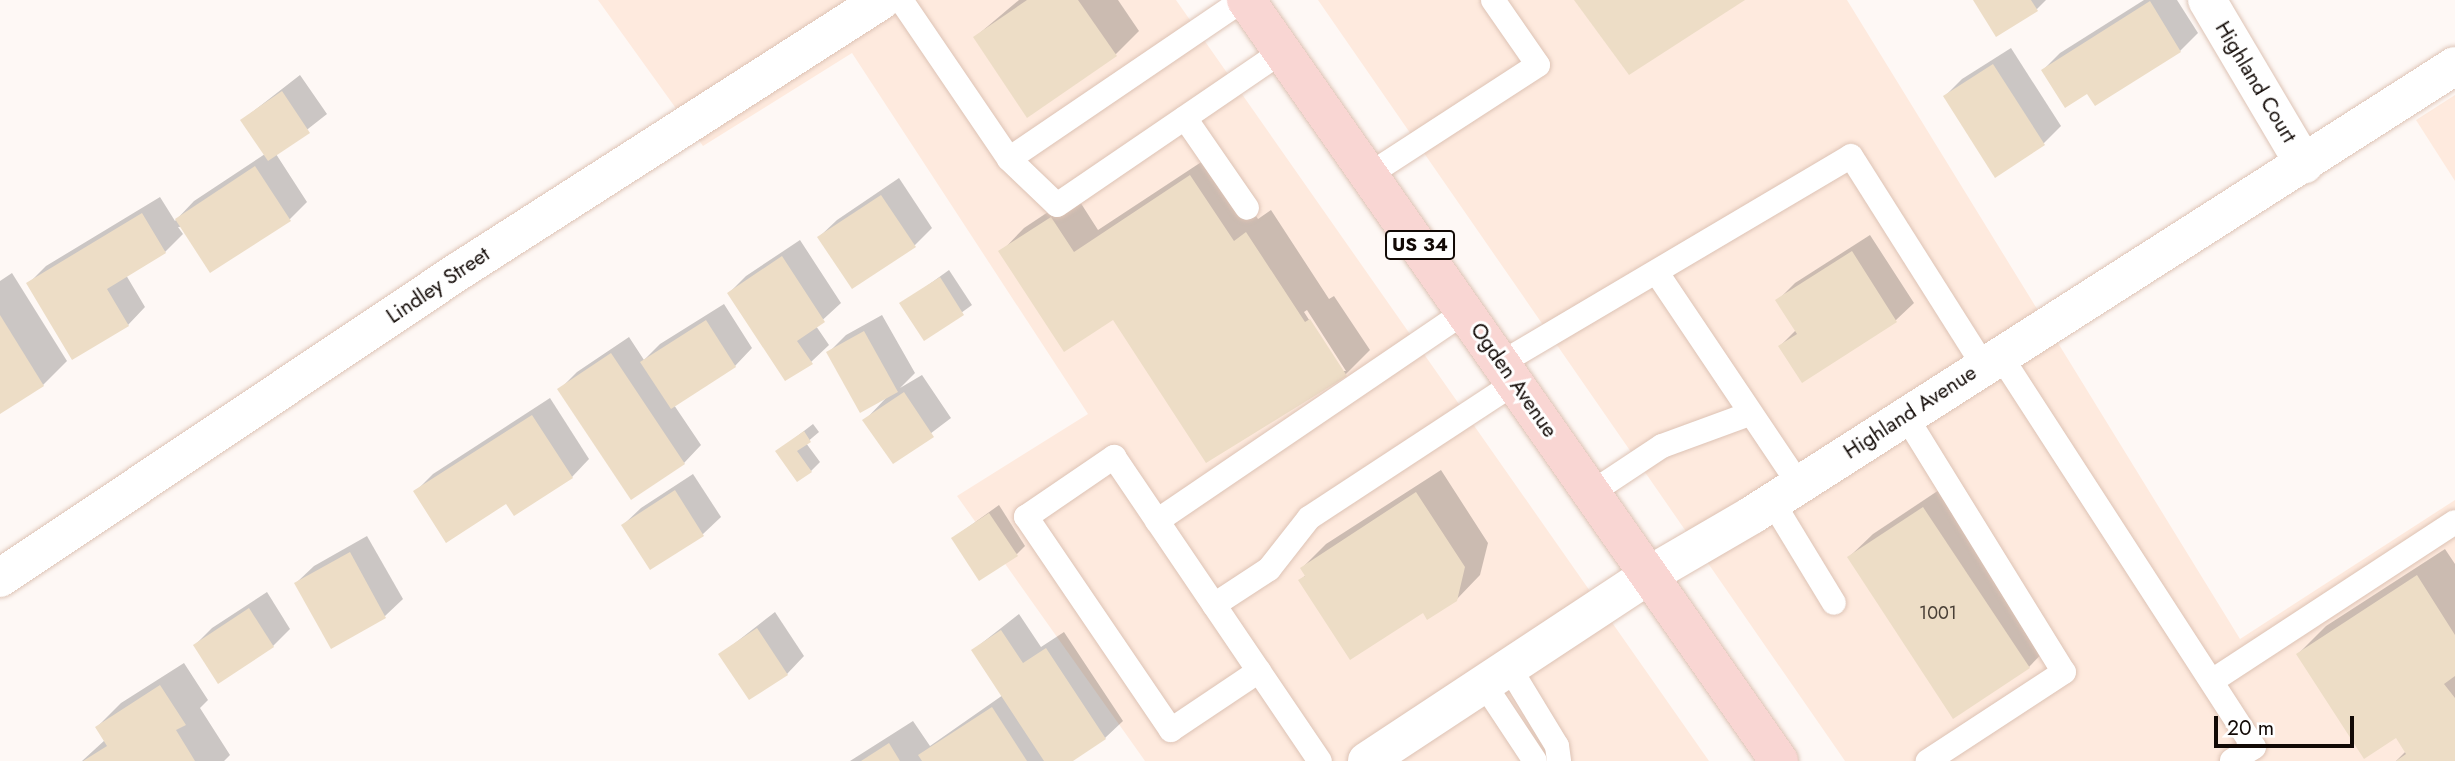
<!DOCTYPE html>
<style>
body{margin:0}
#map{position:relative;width:2455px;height:761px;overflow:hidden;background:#fef8f5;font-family:Jost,sans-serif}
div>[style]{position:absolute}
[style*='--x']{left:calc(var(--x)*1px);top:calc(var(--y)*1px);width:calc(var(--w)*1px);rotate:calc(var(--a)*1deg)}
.built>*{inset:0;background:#feeade}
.shadow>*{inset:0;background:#0003}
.building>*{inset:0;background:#edddc6}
.roads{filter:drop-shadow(0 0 2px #ddc3b5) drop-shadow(0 0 2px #ddc3b5)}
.service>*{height:24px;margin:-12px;padding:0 12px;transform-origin:12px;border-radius:12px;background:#fff}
.minor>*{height:38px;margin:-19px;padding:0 19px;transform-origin:19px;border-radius:19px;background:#fff}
.primary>*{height:38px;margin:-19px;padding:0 19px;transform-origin:19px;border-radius:19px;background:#f9d6d3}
span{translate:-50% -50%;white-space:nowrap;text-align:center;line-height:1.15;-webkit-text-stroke:6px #fff;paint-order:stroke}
.number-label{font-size:18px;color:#493f36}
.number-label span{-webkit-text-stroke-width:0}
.shield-label span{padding:2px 5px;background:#fff;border:2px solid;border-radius:5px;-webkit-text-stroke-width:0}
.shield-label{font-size:19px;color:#120a06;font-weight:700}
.street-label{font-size:21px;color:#120a06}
.scale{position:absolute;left:2214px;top:716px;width:140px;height:32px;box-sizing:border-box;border:4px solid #120a06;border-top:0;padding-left:9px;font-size:21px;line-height:24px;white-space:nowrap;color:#120a06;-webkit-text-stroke:5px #fff;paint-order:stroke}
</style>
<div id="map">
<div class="built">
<i style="clip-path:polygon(598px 0,1176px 0,1709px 761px,1145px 761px,957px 496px,1088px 414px,852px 53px,703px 146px)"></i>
<i style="clip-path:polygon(1318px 0,1847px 0,2240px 639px,2455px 500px,2455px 761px,1845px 761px)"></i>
<i style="clip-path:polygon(2455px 95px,2455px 181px,2416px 120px)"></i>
</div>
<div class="shadow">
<i style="clip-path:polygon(1019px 0,1118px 0,1139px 31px,1116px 54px,975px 37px)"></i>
<i style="clip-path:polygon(1975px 0,2046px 0,2037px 9px)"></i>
<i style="clip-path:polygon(2144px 0,2177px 0,2198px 33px,2180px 51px,2087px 92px,2043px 70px,2060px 53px)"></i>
<i style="clip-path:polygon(2011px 48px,2061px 126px,2044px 143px,1996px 175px,1945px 96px,1962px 79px)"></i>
<i style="clip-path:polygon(300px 75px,327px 114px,276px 154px,307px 202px,290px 219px,178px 227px,183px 234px,165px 252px,126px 275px,145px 307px,128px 325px,28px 284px,46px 266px,160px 197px,175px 221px,194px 201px,265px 154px,242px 120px)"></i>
<i style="clip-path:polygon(evenodd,1215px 153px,1258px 219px,1271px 210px,1329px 299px,1334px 296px,1370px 350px,1346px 374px,1207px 461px,1113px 318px,1001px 252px,1024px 228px,1075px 194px,1098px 230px,1215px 153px,1307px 310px,1346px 371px,1342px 371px,1304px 312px,1307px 310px)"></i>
<i style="clip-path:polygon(899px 178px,932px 228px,915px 245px,819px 237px,837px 220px)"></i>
<i style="clip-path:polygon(1870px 235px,1914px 303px,1896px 320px,1803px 381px,1780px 346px,1796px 330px,1777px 301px,1795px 283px)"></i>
<i style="clip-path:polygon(800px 240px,841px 303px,816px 326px,829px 345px,811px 362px,729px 293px,746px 276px)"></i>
<i style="clip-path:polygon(949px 270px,972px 305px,925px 339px,902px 304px)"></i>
<i style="clip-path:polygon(12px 273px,67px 361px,43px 385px,0 412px,0 281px)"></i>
<i style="clip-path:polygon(724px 304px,752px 348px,735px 366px,674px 405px,701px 445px,684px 463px,560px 389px,577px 372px,629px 337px,644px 360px,660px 344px)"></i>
<i style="clip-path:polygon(882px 315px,915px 373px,900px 388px,922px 375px,951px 418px,893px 462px,865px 420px,887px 397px,829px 352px,846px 335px)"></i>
<i style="clip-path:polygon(550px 398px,589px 459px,572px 477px,507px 502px,416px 491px,433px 474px)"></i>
<i style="clip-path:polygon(813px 424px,819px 432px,806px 443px,820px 462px,811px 471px,778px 451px)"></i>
<i style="clip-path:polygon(1441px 470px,1488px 543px,1480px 575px,1456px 600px,1423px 610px,1300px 580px,1307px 574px,1302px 568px,1326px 544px)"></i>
<i style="clip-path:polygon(693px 474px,721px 517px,703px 534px,651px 568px,623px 525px,641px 508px)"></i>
<i style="clip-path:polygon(1948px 484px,2052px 643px,2029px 667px,1849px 557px,1873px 534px)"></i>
<i style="clip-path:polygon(999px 505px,1025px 546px,1017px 554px,953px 538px)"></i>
<i style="clip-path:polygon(367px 536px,403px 599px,385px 616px,332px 647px,296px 583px,314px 566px)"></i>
<i style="clip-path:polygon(2445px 549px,2455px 564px,2455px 761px,2396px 761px,2406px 751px,2397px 736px,2298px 654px,2326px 626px)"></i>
<i style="clip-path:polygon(267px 592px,290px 629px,273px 646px,195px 645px,212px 628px)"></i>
<i style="clip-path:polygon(775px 612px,804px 656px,787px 674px,721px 654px)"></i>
<i style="clip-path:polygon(1019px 614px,1041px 647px,1064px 632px,1123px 721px,1105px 738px,1070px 761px,850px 761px,913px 721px,930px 746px,1003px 695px,973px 650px)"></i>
<i style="clip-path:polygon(184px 663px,208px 700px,200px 708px,230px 755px,224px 761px,82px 761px,105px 740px,97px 727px,121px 703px)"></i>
</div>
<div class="building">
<i style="clip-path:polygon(1027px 0,1078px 0,1117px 56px,1027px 118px,973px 37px)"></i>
<i style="clip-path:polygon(1574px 0,1745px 0,1629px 75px)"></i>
<i style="clip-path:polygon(1973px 0,2031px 0,2038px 11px,1996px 37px)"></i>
<i style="clip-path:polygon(2150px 1px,2181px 52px,2095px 106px,2087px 94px,2065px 108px,2041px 70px)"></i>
<i style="clip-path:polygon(1993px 64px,2045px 145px,1995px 178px,1943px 96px)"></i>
<i style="clip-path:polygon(282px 91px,310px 133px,268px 161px,240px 120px)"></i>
<i style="clip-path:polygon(255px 166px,291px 221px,210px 273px,175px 219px)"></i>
<i style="clip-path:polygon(1190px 175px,1234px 241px,1246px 232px,1305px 322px,1310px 319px,1347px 376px,1206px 463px,1113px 320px,1064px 352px,998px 251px,1051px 217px,1074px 252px)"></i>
<i style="clip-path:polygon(881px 195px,916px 247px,852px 289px,817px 237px)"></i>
<i style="clip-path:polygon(142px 213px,166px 253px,107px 289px,129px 326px,72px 360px,26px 283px)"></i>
<i style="clip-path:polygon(1852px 251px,1897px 322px,1802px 383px,1778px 346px,1797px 334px,1775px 300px)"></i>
<i style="clip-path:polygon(782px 256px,825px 322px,797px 341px,813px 364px,785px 381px,727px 293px)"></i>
<i style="clip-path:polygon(940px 277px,964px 315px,924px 341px,899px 303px)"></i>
<i style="clip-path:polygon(0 315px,44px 386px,0 414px)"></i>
<i style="clip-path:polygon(706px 320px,736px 367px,671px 409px,640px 362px)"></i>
<i style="clip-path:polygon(864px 331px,898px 392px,860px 413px,826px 352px)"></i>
<i style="clip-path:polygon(611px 353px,685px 464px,631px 500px,557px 389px)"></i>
<i style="clip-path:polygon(904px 392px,934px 437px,893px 464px,862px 420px)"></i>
<i style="clip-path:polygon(532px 415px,573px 478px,514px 516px,506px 504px,446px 543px,413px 491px)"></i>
<i style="clip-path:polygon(804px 431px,811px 442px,797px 451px,812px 472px,797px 482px,775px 451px)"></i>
<i style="clip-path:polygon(675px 490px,704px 536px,650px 570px,621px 525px)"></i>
<i style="clip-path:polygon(1416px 492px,1465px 567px,1457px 601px,1427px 620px,1423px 613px,1350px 660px,1298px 580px,1305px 576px,1300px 568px)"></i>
<i style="clip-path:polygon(1923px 507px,2030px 668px,1953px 719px,1847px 557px)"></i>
<i style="clip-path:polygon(989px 513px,1018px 556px,979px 581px,951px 538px)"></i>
<i style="clip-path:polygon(350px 552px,386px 618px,331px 649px,294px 583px)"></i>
<i style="clip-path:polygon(2417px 575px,2455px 635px,2455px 676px,2444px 684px,2455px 698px,2455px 761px,2396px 761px,2406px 754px,2396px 738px,2364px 759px,2296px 654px)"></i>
<i style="clip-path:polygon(249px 608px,274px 647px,218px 684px,193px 645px)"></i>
<i style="clip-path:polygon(757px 628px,788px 675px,749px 700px,718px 654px)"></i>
<i style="clip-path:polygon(1001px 630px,1023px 663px,1046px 648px,1106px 739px,1073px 761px,1044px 761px,971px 650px)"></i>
<i style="clip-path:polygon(160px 685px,186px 725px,176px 730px,195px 761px,83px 761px,107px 746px,95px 727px)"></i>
<i style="clip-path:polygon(992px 707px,1027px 761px,922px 761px,918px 755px)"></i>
<i style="clip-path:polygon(889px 743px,900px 761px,861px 761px)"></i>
</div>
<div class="roads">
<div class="service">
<i style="--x:901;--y:0;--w:192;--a:55.8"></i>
<i style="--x:1009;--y:159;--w:283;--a:-34.2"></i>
<i style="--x:1185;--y:118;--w:109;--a:55.4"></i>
<i style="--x:1009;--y:159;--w:66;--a:43.8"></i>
<i style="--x:1057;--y:205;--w:273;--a:-34.3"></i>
<i style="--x:1370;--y:174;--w:200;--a:-33"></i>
<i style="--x:1538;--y:65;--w:79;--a:-124.7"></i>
<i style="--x:1657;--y:273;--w:254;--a:56.1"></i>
<i style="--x:2000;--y:355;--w:467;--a:57.1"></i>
<i style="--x:2254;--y:747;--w:26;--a:148"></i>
<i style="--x:1503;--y:362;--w:404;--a:-30.6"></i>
<i style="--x:1851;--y:156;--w:247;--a:57.7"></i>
<i style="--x:1905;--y:415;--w:302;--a:58.3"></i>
<i style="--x:2064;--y:672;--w:163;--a:146.8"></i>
<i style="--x:1591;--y:493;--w:85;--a:-33.5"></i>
<i style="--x:1662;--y:446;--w:93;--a:-20.2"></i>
<i style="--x:1772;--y:501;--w:119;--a:58.7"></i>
<i style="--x:1157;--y:521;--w:374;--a:-34.2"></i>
<i style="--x:1214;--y:605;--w:66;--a:-33.2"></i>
<i style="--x:1269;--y:569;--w:65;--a:-51.9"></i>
<i style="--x:1309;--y:518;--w:248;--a:-33.3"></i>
<i style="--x:1509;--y:667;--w:92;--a:58.7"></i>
<i style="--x:1557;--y:746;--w:15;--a:82"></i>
<i style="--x:1259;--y:671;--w:106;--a:146.2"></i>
<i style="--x:1171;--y:730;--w:258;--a:-124.2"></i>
<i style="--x:1026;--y:517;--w:107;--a:-34.3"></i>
<i style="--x:1114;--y:457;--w:367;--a:55.9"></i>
<i style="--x:2212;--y:681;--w:290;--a:-33.2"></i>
<i style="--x:1484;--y:684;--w:92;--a:56.5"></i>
</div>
<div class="minor">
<i style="--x:2207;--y:0;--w:191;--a:59.4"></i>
<i style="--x:0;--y:578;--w:552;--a:-33.78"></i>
<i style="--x:459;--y:271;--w:502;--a:-32.65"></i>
<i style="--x:1367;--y:761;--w:338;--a:-33.4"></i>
<i style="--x:1649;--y:575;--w:119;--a:-30.2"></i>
<i style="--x:1752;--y:515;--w:834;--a:-32.57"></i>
</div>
<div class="primary">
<i style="--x:1246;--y:0;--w:929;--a:54.99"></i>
</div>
</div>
<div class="number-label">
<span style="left:1938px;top:613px">1001</span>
</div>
<div class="shield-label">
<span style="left:1420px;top:245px">US 34</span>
</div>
<div class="street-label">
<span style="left:2256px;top:82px;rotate:59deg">Highland Court</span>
<span style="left:438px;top:285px;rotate:-34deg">Lindley Street</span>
<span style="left:1514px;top:380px;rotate:55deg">Ogden Avenue</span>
<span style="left:1910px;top:412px;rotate:-33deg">Highland Avenue</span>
</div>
<div class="scale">20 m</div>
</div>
